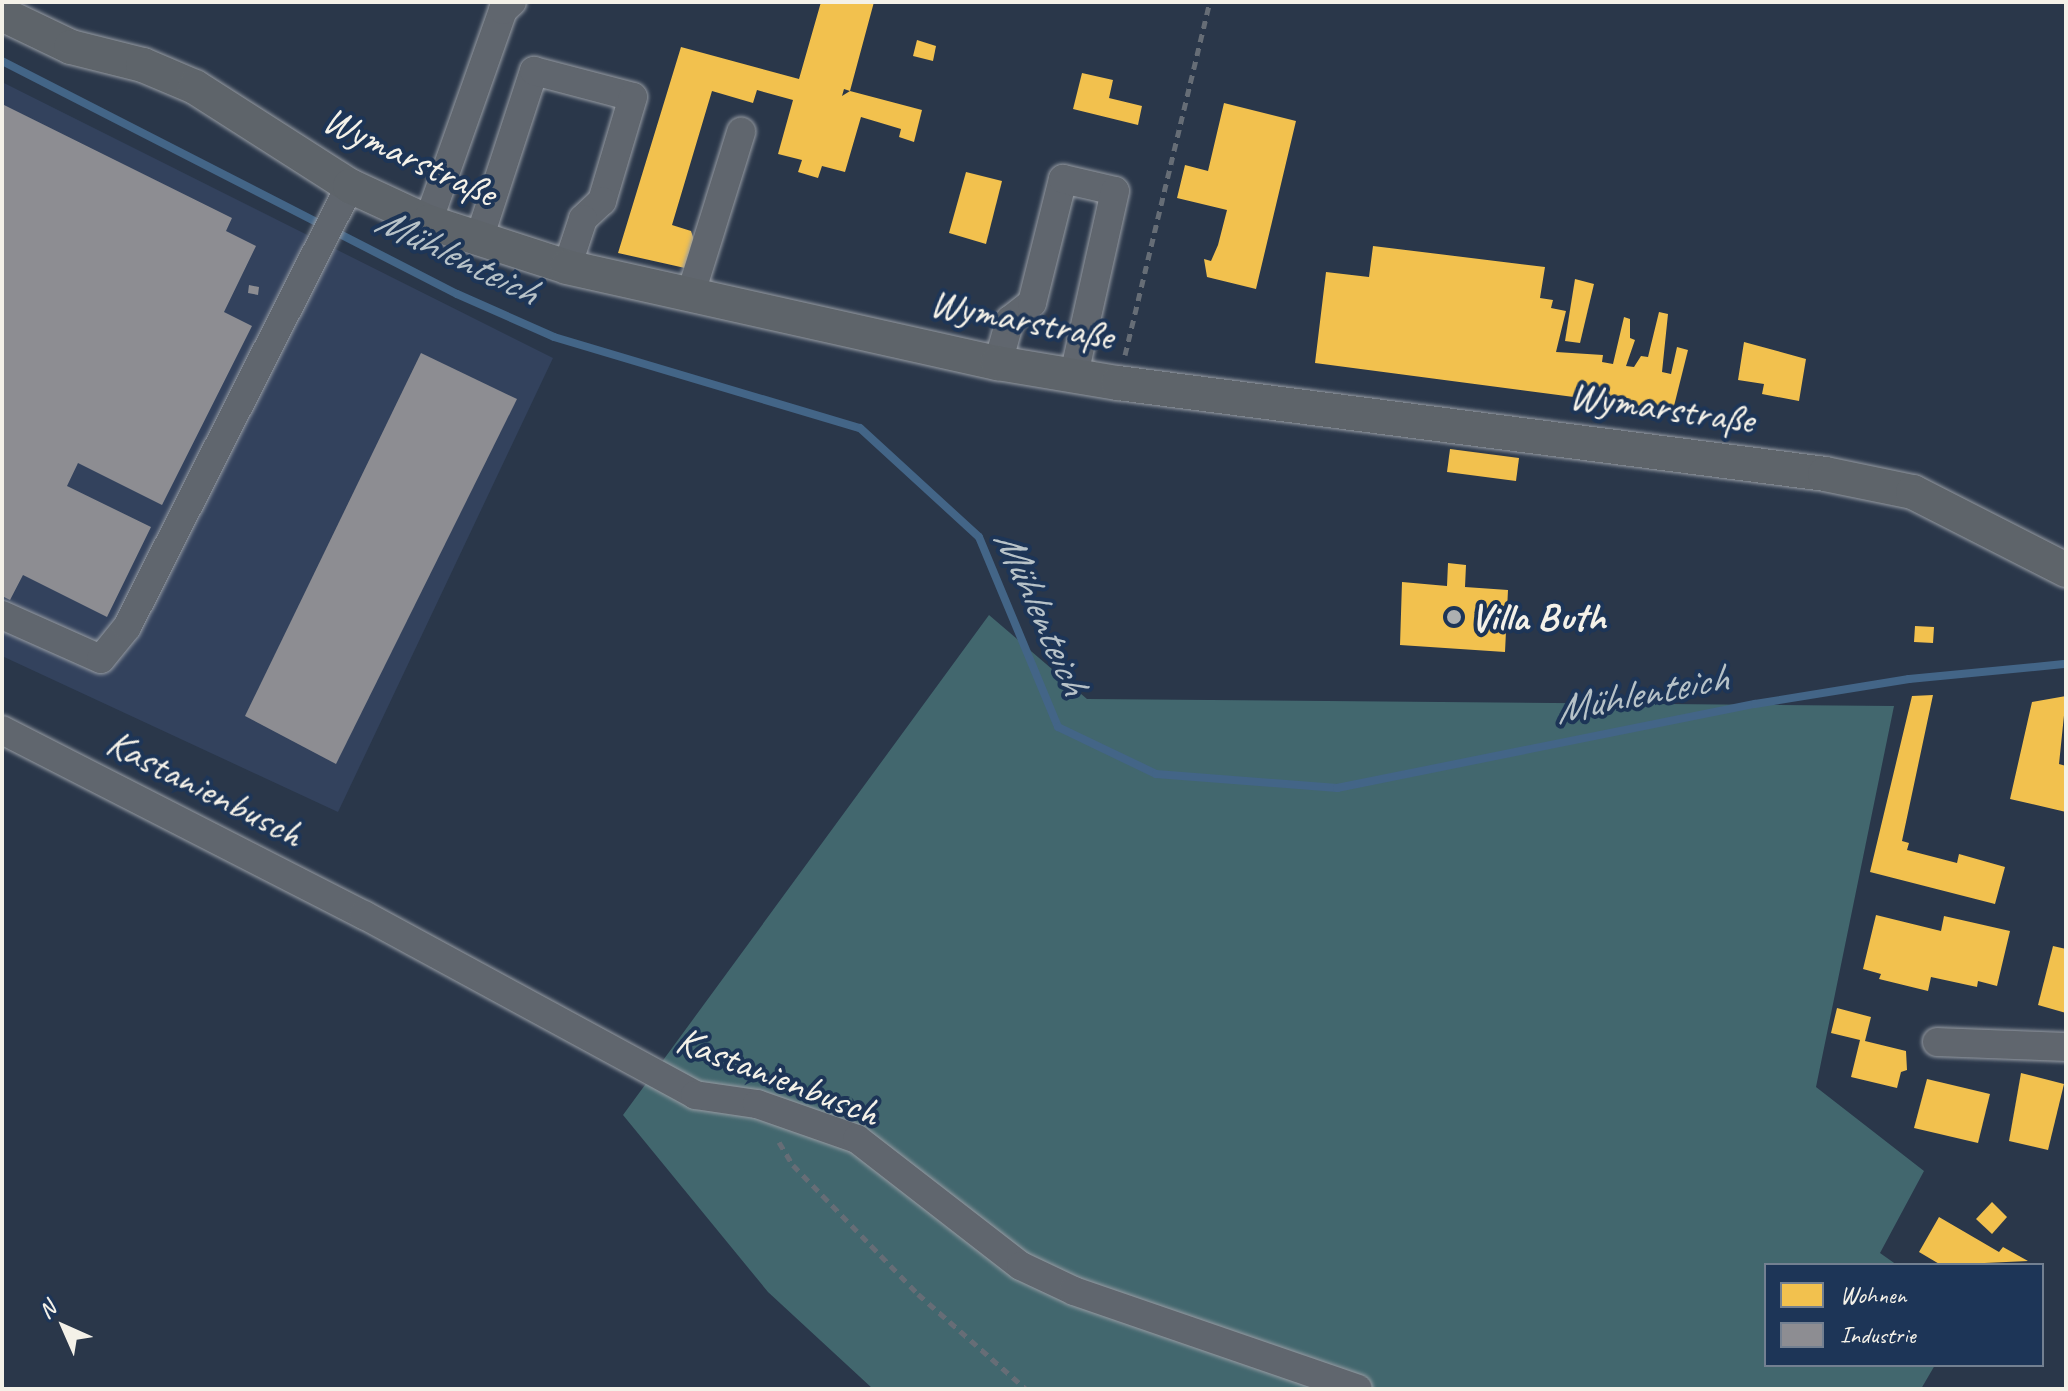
<!DOCTYPE html>
<meta charset="utf-8">
<style>
body{margin:0}
#map{position:relative;width:2068px;height:1391px;overflow:hidden;background:#2a374a;font-family:Caveat,sans-serif}
div>[style]{position:absolute}
[style*='--x']{left:calc(var(--x)*1px);top:calc(var(--y)*1px);width:calc(var(--w)*1px);rotate:calc(var(--a)*1deg)}
.built>*{inset:0;background:#33425d}
.green>*{inset:0;background:#42676e}
.homes>*{inset:0;background:#f2c14e}
.industry>*{inset:0;background:#8d8d92}
.stream>*{height:8px;margin:-4px;padding:0 4px;transform-origin:4px;border-radius:4px;background:#436587}
.path>*{height:5px;margin-top:-2.5px;transform-origin:0;background:repeating-linear-gradient(90deg,#666d76 0 8px,transparent 0 14px)}
.roads{filter:drop-shadow(0 0 2px #979ca3) drop-shadow(0 0 2px #979ca3)}
.minor>*{height:28px;margin:-14px;padding:0 14px;transform-origin:14px;border-radius:14px;background:#60666e}
.major>*{height:34px;margin:-17px;padding:0 17px;transform-origin:17px;border-radius:17px;background:#5e646a}
.dots>*{width:22px;height:22px;translate:-50% -50%;box-sizing:border-box;border:4px solid #1d3557;border-radius:50%}
span{translate:-50% -50%;white-space:nowrap;text-align:center;line-height:1.15;-webkit-text-stroke:8px #1d3557;paint-order:stroke}
.street-label{font-size:40px;color:#f4f1e8}
.poi-label{font-size:40px;color:#f4f1e8;font-weight:700}
.left{translate:0 -50%;text-align:left}
.water-label{font-size:42px;color:#b7c2c8;font-style:italic}
.frame{position:absolute;inset:0;border:4px solid #f4f1e8;pointer-events:none}
.legend{position:absolute;left:1764px;top:1263px;width:280px;height:104px;box-sizing:border-box;background:#1d3557;border:2px solid #738091;margin:0;padding:10px 14px;list-style:none;font-size:24px;color:#f4f1e8}
.legend li{display:flex;align-items:center;gap:16px;height:40px}
.legend b{width:40px;border:2px solid #738091}
.north{position:absolute;left:24px;top:1287px;width:80px;height:80px;-webkit-text-stroke:6px #1d3557;paint-order:stroke;rotate:315deg;font-size:22px;font-weight:700;line-height:32px;text-align:center;color:#f4f1e8}
.north::after{content:'';display:block;margin:auto;width:28px;height:36px;background:#f4f1e8;clip-path:polygon(50% 0,100% 100%,50% 72%,0 100%)}
</style>
<div id="map">
<div class="built">
<i style="clip-path:polygon(2px 82px,553px 358px,338px 812px,2px 656px)"></i>
</div>
<div class="green">
<i style="clip-path:polygon(989px 615px,1087px 699px,1894px 706px,1816px 1087px,1924px 1171px,1880px 1253px,1897px 1265px,1766px 1265px,1766px 1365px,1935px 1365px,1921px 1389px,873px 1389px,768px 1292px,623px 1115px)"></i>
</div>
<div class="homes">
<i style="clip-path:polygon(821px 2px,874px 2px,850px 91px,844px 89px,842px 96px,850px 91px,922px 110px,914px 142px,899px 137px,901px 129px,861px 117px,845px 172px,822px 166px,818px 178px,798px 172px,802px 160px,778px 154px,793px 100px,757px 90px,753px 103px,712px 91px,672px 225px,691px 231px,694px 240px,685px 268px,618px 253px,681px 47px,799px 79px)"></i>
<i style="clip-path:polygon(917px 40px,936px 46px,933px 61px,913px 56px)"></i>
<i style="clip-path:polygon(1082px 73px,1113px 80px,1109px 98px,1142px 106px,1138px 125px,1073px 109px)"></i>
<i style="clip-path:polygon(1224px 103px,1296px 121px,1256px 289px,1207px 277px,1204px 259px,1211px 261px,1218px 245px,1227px 210px,1177px 198px,1185px 165px,1208px 171px)"></i>
<i style="clip-path:polygon(966px 172px,1002px 181px,986px 244px,949px 233px)"></i>
<i style="clip-path:polygon(1373px 246px,1545px 267px,1540px 298px,1553px 300px,1551px 308px,1566px 311px,1556px 352px,1603px 355px,1602px 362px,1613px 364px,1624px 317px,1630px 319px,1630px 338px,1635px 340px,1626px 366px,1634px 367px,1641px 356px,1648px 357px,1659px 312px,1668px 314px,1662px 372px,1671px 374px,1677px 347px,1688px 350px,1673px 410px,1315px 363px,1326px 272px,1369px 277px)"></i>
<i style="clip-path:polygon(1575px 279px,1594px 284px,1580px 343px,1565px 341px)"></i>
<i style="clip-path:polygon(1744px 342px,1806px 359px,1799px 401px,1762px 394px,1764px 384px,1738px 380px)"></i>
<i style="clip-path:polygon(1450px 449px,1519px 458px,1516px 481px,1447px 472px)"></i>
<i style="clip-path:polygon(1448px 563px,1466px 565px,1465px 587px,1508px 590px,1505px 652px,1400px 645px,1402px 582px,1447px 586px)"></i>
<i style="clip-path:polygon(1915px 626px,1934px 627px,1933px 643px,1914px 642px)"></i>
<i style="clip-path:polygon(1933px 695px,1902px 841px,1909px 843px,1907px 850px,1957px 863px,1959px 854px,2005px 867px,1995px 904px,1870px 872px,1912px 696px)"></i>
<i style="clip-path:polygon(2066px 696px,2059px 764px,2066px 766px,2066px 812px,2010px 799px,2032px 702px)"></i>
<i style="clip-path:polygon(1876px 915px,1941px 931px,1944px 916px,2010px 931px,1997px 986px,1978px 981px,1977px 987px,1931px 977px,1928px 991px,1879px 979px,1881px 974px,1863px 969px)"></i>
<i style="clip-path:polygon(2053px 946px,2066px 949px,2066px 1013px,2038px 1005px)"></i>
<i style="clip-path:polygon(1837px 1008px,1871px 1017px,1865px 1041px,1906px 1051px,1907px 1070px,1901px 1072px,1897px 1088px,1851px 1077px,1860px 1040px,1831px 1033px)"></i>
<i style="clip-path:polygon(2021px 1073px,2064px 1084px,2048px 1150px,2009px 1141px)"></i>
<i style="clip-path:polygon(1927px 1079px,1990px 1094px,1978px 1143px,1914px 1128px)"></i>
<i style="clip-path:polygon(1992px 1202px,2007px 1217px,1992px 1234px,1976px 1219px)"></i>
<i style="clip-path:polygon(1939px 1217px,1999px 1252px,2003px 1247px,2028px 1261px,1941px 1265px,1919px 1252px)"></i>
</div>
<div class="industry">
<i style="clip-path:polygon(2px 104px,232px 218px,226px 231px,256px 246px,224px 312px,252px 326px,162px 505px,78px 463px,67px 486px,151px 527px,107px 617px,23px 575px,10px 600px,2px 596px)"></i>
<i style="clip-path:polygon(249px 285px,259px 287px,258px 295px,248px 293px)"></i>
<i style="clip-path:polygon(421px 353px,517px 399px,336px 764px,245px 716px)"></i>
</div>
<div class="stream">
<i style="--x:2;--y:61;--w:511;--a:27.12"></i>
<i style="--x:457;--y:294;--w:106;--a:23.9"></i>
<i style="--x:554;--y:337;--w:319;--a:16.6"></i>
<i style="--x:860;--y:428;--w:161;--a:42.5"></i>
<i style="--x:979;--y:537;--w:206;--a:67.4"></i>
<i style="--x:1058;--y:727;--w:109;--a:25.6"></i>
<i style="--x:1156;--y:774;--w:182;--a:4.4"></i>
<i style="--x:1337;--y:788;--w:426;--a:-11.4"></i>
<i style="--x:1755;--y:704;--w:156;--a:-9.2"></i>
<i style="--x:1909;--y:679;--w:158;--a:-5.5"></i>
</div>
<div class="path">
<i style="--x:1125;--y:355;--w:363;--a:-76.5"></i>
<i style="--x:779;--y:1142;--w:27;--a:59"></i>
<i style="--x:793;--y:1165;--w:180;--a:45.9"></i>
<i style="--x:918;--y:1294;--w:144;--a:41.3"></i>
</div>
<div class="roads">
<div class="minor">
<i style="--x:428;--y:222;--w:225;--a:-70.5"></i>
<i style="--x:503;--y:10;--w:12;--a:-42"></i>
<i style="--x:479;--y:239;--w:177;--a:-71.9"></i>
<i style="--x:534;--y:71;--w:102;--a:14.7"></i>
<i style="--x:633;--y:97;--w:109;--a:106.6"></i>
<i style="--x:602;--y:201;--w:26;--a:137"></i>
<i style="--x:583;--y:219;--w:51;--a:108.4"></i>
<i style="--x:691;--y:293;--w:169;--a:-72.7"></i>
<i style="--x:998;--y:363;--w:45;--a:-74.4"></i>
<i style="--x:1010;--y:320;--w:28;--a:-38"></i>
<i style="--x:1032;--y:303;--w:128;--a:-76"></i>
<i style="--x:1063;--y:179;--w:53;--a:13"></i>
<i style="--x:1115;--y:191;--w:189;--a:102.6"></i>
<i style="--x:2;--y:615;--w:108;--a:24"></i>
<i style="--x:101;--y:659;--w:41;--a:-50.9"></i>
<i style="--x:127;--y:627;--w:494;--a:-63.2"></i>
<i style="--x:2;--y:730;--w:407;--a:27.1"></i>
<i style="--x:364;--y:915;--w:377;--a:28.5"></i>
<i style="--x:695;--y:1095;--w:63;--a:8.3"></i>
<i style="--x:757;--y:1104;--w:106;--a:19.3"></i>
<i style="--x:857;--y:1139;--w:207;--a:37.8"></i>
<i style="--x:1021;--y:1266;--w:59;--a:25.3"></i>
<i style="--x:1074;--y:1291;--w:300;--a:19"></i>
<i style="--x:1937;--y:1042;--w:129;--a:2.2"></i>
</div>
<div class="major">
<i style="--x:2;--y:14;--w:76;--a:25.6"></i>
<i style="--x:71;--y:47;--w:74;--a:14"></i>
<i style="--x:143;--y:65;--w:56;--a:22.9"></i>
<i style="--x:195;--y:87;--w:184;--a:32.6"></i>
<i style="--x:350;--y:186;--w:86;--a:24.8"></i>
<i style="--x:428;--y:222;--w:146;--a:17.9"></i>
<i style="--x:567;--y:267;--w:442;--a:12.6"></i>
<i style="--x:998;--y:363;--w:122;--a:9.5"></i>
<i style="--x:1118;--y:383;--w:713;--a:7.33"></i>
<i style="--x:1825;--y:474;--w:90;--a:11.6"></i>
<i style="--x:1913;--y:492;--w:172;--a:27"></i>
</div>
</div>
<div class="dots">
<i style="left:1454px;top:617px;background:#adb0b1"></i>
</div>
<div class="street-label">
<span style="left:410px;top:156px;rotate:25deg">Wymarstraße</span>
<span style="left:1022px;top:319px;rotate:11deg">Wymarstraße</span>
<span style="left:1662px;top:407px;rotate:8deg">Wymarstraße</span>
<span style="left:205px;top:788px;rotate:27deg">Kastanienbusch</span>
<span style="left:778px;top:1076px;rotate:21deg">Kastanienbusch</span>
</div>
<div class="poi-label">
<span class="left" style="left:1470px;top:617px">Villa Buth</span>
</div>
<div class="water-label">
<span style="left:457px;top:256px;rotate:26deg">Mühlenteich</span>
<span style="left:1041px;top:612px;rotate:66deg">Mühlenteich</span>
<span style="left:1641px;top:694px;rotate:-11deg">Mühlenteich</span>
</div>
<div class="frame"></div>
<ul class="legend">
<li><b style="height:22px;background:#f2c14e"></b>Wohnen</li>
<li><b style="height:22px;background:#8d8d92"></b>Industrie</li>
</ul>
<div class="north">N</div>
</div>
